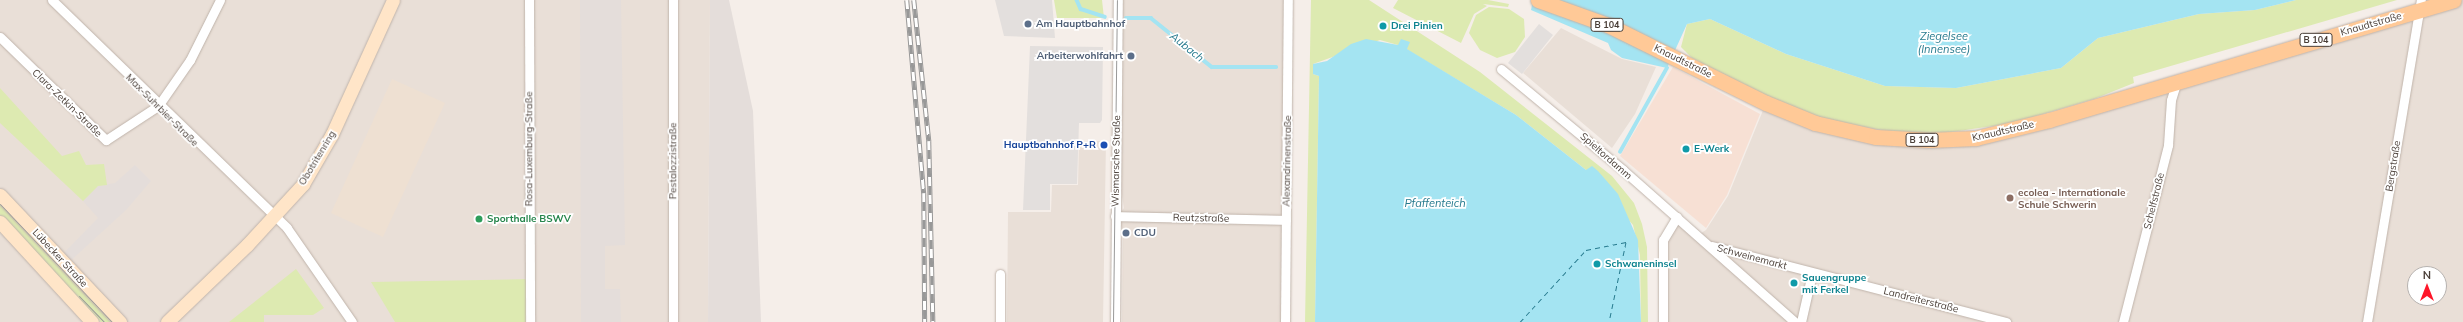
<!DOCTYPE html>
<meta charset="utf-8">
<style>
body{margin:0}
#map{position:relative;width:2463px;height:322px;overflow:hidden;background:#f5eee9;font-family:Mulish,sans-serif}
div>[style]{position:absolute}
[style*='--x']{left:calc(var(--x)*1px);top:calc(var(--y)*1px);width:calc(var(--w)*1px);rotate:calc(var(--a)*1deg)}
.residential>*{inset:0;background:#e9dfd7}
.commercial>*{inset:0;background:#f7e0d4}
.industrial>*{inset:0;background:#e4ddda}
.education>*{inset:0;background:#eee0d2}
.green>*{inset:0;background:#ddeab1}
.parking>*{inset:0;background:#e3dfdd}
.water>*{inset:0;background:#a4e4f2}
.stream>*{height:3.5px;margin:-1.75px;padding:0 1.75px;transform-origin:1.75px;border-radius:1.75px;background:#a4e4f2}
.ferry>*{height:1px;margin-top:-0.5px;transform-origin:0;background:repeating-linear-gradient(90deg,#267a8e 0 5px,transparent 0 9px)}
.roads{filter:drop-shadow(0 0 1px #c0b4ab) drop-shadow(0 0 1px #c0b4ab)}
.street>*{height:9px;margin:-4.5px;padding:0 4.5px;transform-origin:4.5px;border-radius:4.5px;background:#fff}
.secondary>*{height:13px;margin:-6.5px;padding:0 6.5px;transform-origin:6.5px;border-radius:6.5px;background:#ffe5c8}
.primary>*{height:15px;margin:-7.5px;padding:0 7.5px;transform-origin:7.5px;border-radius:7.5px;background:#ffc997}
.tram>*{height:1px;margin:-0.5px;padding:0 0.5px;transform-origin:0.5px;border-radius:0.5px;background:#989898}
.rail>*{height:4.5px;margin-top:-2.25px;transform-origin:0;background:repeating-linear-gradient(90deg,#fff 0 9px,#989898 0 18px);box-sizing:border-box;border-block:1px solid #989898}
.dots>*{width:11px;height:11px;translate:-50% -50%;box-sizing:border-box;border:2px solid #fff;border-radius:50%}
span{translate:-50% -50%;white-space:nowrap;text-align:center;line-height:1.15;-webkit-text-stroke:3.5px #fff;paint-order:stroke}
.shield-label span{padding:1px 3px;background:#fff;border:1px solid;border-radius:3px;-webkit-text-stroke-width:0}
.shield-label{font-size:9px;color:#493e37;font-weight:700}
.service-label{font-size:10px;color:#4e5e75;font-weight:700}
.left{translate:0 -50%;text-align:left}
.right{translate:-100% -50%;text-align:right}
.street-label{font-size:10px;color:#493e37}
.culture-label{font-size:10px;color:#0d838f;font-weight:700}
.transit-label{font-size:10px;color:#164399;font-weight:700}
.education-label{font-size:10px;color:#785e54;font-weight:700}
.leisure-label{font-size:10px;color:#27864d;font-weight:700}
.water-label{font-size:11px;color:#267a8e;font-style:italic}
.north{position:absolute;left:2407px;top:266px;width:40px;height:40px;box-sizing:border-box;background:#fff;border:1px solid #b6b2af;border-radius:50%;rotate:0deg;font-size:11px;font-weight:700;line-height:16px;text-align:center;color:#493e37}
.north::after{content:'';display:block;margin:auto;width:14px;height:18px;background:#fe1629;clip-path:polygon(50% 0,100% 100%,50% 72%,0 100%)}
</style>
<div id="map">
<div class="residential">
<i style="clip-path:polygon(0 0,710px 0,708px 322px,0 322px)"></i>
<i style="clip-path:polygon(1118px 0,1288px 0,1285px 322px,1122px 322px,1123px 231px,1118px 216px,1124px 208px,1116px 159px)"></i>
<i style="clip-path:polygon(evenodd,2454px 0,2463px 0,2463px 322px,1663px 322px,1663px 240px,1677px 217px,1698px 235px,1706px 230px,1728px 196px,1766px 103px,1976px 138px,2454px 0,2415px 274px,2439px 274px,2439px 298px,2415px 298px,2415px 274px)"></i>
<i style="clip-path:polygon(1561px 28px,1622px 59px,1656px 67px,1635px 114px,1612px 148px,1523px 73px)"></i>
<i style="clip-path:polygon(1079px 141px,1106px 141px,1103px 322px,1007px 322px,1008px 212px,1051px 212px,1052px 185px,1078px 185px)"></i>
</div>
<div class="commercial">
<i style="clip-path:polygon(1673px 67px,1760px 114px,1727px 195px,1706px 228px,1620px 156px)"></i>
</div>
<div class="industrial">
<i style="clip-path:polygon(580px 0,621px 0,625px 245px,605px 246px,605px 289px,620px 289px,621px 322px,581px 322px)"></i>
<i style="clip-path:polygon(710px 0,729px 0,753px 111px,761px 322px,708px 322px)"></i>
<i style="clip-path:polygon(135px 165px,151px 181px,126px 210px,67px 264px,60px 257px,98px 218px,83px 201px,98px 186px,115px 183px)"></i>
</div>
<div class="education">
<i style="clip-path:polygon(392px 79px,445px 103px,383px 237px,331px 213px)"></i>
</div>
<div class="green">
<i style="clip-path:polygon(1054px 0,1102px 0,1104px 18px,1057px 18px)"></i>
<i style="clip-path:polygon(1311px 0,1369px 0,1480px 72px,1612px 176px,1634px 203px,1642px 224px,1647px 247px,1648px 322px,1641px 322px,1640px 255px,1633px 225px,1586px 170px,1516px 115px,1406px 49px,1409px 43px,1398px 45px,1380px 40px,1313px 64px,1313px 74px,1319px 76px,1315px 322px,1305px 322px)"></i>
<i style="clip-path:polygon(1398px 0,1488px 0,1509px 4px,1508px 7px,1483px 4px,1487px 6px,1474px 14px,1461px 43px,1393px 8px)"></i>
<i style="clip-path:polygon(2296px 0,2397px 0,2133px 77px,2134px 83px,2094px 99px,2013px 123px,1938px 134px,1904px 134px,1820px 119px,1781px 104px,1692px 58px,1681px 47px,1687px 24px,1710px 19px,1786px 54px,1885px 86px,1956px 88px,2061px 68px,2098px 38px,2199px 14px,2255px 10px)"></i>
<i style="clip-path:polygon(1489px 7px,1509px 9px,1524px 19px,1525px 37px,1515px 52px,1497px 58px,1480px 50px,1469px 33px,1476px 15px)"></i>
<i style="clip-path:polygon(0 88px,62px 156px,79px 151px,86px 165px,104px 164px,107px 185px,98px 186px,83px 201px,0 123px)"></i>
<i style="clip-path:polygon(0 195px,120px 322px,101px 322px,0 215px)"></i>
<i style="clip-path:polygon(296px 269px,324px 308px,313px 315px,264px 315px,264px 322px,229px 322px)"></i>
<i style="clip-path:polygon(530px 279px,530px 322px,395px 322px,371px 282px)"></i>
</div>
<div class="parking">
<i style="clip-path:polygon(995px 0,1052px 0,1055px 38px,1004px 36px)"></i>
<i style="clip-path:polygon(1539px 24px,1553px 35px,1522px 74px,1508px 63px)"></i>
<i style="clip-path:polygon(1030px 46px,1103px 47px,1102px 120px,1100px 123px,1079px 123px,1077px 184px,1050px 184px,1050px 210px,1023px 210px)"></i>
</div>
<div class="water">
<i style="clip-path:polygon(1533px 0,2296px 0,2255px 10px,2199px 14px,2098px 38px,2061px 68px,1956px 88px,1885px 86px,1786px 54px,1710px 19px,1687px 24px,1667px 68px,1622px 58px,1611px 50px,1608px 43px,1531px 10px)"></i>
<i style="clip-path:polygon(1366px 39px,1398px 45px,1401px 39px,1410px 42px,1407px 49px,1516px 115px,1586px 170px,1592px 166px,1598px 171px,1618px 194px,1638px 240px,1641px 322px,1315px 322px,1319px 76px,1313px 74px,1313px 64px,1327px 61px,1351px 44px)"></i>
</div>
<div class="stream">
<i style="--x:1077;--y:0;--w:10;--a:66"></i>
<i style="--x:1081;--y:9;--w:25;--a:18"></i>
<i style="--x:1126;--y:18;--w:25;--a:0"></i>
<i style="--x:1151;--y:18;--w:78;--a:38.8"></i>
<i style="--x:1212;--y:67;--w:64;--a:0"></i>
<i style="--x:1620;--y:152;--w:96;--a:-60.8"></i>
</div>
<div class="ferry">
<i style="--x:1520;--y:322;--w:98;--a:-47.5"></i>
<i style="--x:1586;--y:250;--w:41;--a:-11.3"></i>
<i style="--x:1626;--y:242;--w:82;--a:102"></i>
</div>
<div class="roads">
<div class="street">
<i style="--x:52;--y:0;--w:327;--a:44.1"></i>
<i style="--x:287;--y:228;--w:114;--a:55.3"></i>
<i style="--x:529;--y:0;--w:322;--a:89.8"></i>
<i style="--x:673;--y:0;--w:322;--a:90"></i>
<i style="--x:0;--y:37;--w:148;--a:44.2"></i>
<i style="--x:106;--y:140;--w:62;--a:-33.2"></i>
<i style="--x:158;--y:106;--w:56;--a:-55.2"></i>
<i style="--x:190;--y:60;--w:67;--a:-63.4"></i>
<i style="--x:1501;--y:69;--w:158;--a:39.6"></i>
<i style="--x:1623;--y:170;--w:230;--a:41.5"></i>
<i style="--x:1115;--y:216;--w:171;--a:1.3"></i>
<i style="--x:1712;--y:246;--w:304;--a:14.5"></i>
<i style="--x:1000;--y:322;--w:48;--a:-90"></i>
<i style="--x:1115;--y:322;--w:322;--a:-89.5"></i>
<i style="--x:1285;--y:322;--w:322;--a:-89.5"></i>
<i style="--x:1663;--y:322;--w:82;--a:-90"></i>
<i style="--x:1663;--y:240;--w:27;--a:-59"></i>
<i style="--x:1801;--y:322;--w:50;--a:-77.3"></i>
<i style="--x:2123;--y:322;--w:183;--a:-75.7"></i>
<i style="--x:2168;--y:145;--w:45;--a:-86.2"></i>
<i style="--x:2171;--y:100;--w:21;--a:-73"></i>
<i style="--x:2367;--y:322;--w:326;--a:-80.5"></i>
</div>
<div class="secondary">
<i style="--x:0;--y:195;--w:175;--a:46.6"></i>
<i style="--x:0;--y:222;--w:136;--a:47.4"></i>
<i style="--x:167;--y:322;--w:111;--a:-43.9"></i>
<i style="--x:247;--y:245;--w:83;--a:-47.4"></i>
<i style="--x:303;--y:184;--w:58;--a:-59.9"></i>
<i style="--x:332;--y:134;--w:147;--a:-65.5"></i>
</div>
<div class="primary">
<i style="--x:1538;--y:0;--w:74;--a:19.7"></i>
<i style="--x:1608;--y:25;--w:176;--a:26.3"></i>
<i style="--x:1766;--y:103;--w:53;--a:22.2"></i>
<i style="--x:1815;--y:123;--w:63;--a:12.9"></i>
<i style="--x:1876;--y:137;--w:53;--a:3.2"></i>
<i style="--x:1929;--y:140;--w:47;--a:-2.4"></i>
<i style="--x:1976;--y:138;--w:75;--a:-13.9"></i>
<i style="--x:2049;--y:120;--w:422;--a:-16.5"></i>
</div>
</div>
<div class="tram">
<i style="--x:0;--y:204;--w:163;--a:46.5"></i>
<i style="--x:79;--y:296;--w:36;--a:46"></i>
<i style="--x:1113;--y:322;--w:322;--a:-89.3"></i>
</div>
<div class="rail">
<i style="--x:907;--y:0;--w:194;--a:85"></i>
<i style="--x:924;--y:193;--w:129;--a:89.6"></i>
<i style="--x:914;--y:0;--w:142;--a:83.9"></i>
<i style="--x:929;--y:141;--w:181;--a:88.7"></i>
</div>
<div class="dots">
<i style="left:1028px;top:24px;background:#5c6f8a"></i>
<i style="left:1383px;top:26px;background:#0f9aa8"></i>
<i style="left:1131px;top:56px;background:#5c6f8a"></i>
<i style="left:1104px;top:145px;background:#1a4fb4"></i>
<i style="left:1686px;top:149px;background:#0f9aa8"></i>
<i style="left:2010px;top:198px;background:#8d6e63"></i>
<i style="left:479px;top:219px;background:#2e9e5b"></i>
<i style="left:1126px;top:233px;background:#5c6f8a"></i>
<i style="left:1597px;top:264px;background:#0f9aa8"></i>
<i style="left:1794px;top:283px;background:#0f9aa8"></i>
</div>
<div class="shield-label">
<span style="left:1607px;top:25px">B 104</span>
<span style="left:2316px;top:40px">B 104</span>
<span style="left:1922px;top:140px">B 104</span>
</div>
<div class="service-label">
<span class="left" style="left:1036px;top:24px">Am Hauptbahnhof</span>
<span class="right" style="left:1123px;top:56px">Arbeiterwohlfahrt</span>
<span class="left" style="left:1134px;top:233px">CDU</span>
</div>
<div class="street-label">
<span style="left:2371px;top:24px;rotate:-16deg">Knaudtstraße</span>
<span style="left:1683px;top:61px;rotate:26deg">Knaudtstraße</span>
<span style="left:67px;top:103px;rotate:44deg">Clara-Zetkin-Straße</span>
<span style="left:162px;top:110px;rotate:45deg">Max-Suhrbier-Straße</span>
<span style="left:2003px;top:131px;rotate:-13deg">Knaudtstraße</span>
<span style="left:529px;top:149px;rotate:-90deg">Rosa-Luxemburg-Straße</span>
<span style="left:1606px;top:156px;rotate:41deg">Spieltordamm</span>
<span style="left:317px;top:158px;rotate:-59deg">Obotritenring</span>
<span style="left:673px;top:161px;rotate:-90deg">Pestalozzistraße</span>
<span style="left:1116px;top:161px;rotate:-89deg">Wismarsche Straße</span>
<span style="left:1287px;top:161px;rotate:-89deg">Alexandrinenstraße</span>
<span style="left:2393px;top:166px;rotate:-81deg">Bergstraße</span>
<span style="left:2154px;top:201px;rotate:-76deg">Schelfstraße</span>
<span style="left:1201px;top:218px;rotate:1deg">Reutzstraße</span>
<span style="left:1752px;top:257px;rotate:15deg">Schweinemarkt</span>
<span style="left:60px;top:258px;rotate:47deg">Lübecker Straße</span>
<span style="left:1921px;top:300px;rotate:14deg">Landreiterstraße</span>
</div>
<div class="culture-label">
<span class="left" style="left:1391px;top:26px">Drei Pinien</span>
<span class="left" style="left:1694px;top:149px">E-Werk</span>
<span class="left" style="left:1605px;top:264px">Schwaneninsel</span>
<span class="left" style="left:1802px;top:283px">Sauengruppe<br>mit Ferkel</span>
</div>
<div class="transit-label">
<span class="right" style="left:1096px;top:145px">Hauptbahnhof P+R</span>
</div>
<div class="education-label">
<span class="left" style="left:2018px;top:198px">ecolea - Internationale<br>Schule Schwerin</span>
</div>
<div class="leisure-label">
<span class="left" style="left:487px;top:219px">Sporthalle BSWV</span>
</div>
<div class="water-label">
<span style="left:1944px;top:43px">Ziegelsee<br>(Innensee)</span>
<span style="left:1187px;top:47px;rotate:39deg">Aubach</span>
<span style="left:1435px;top:203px">Pfaffenteich</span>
</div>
<div class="north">N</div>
</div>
